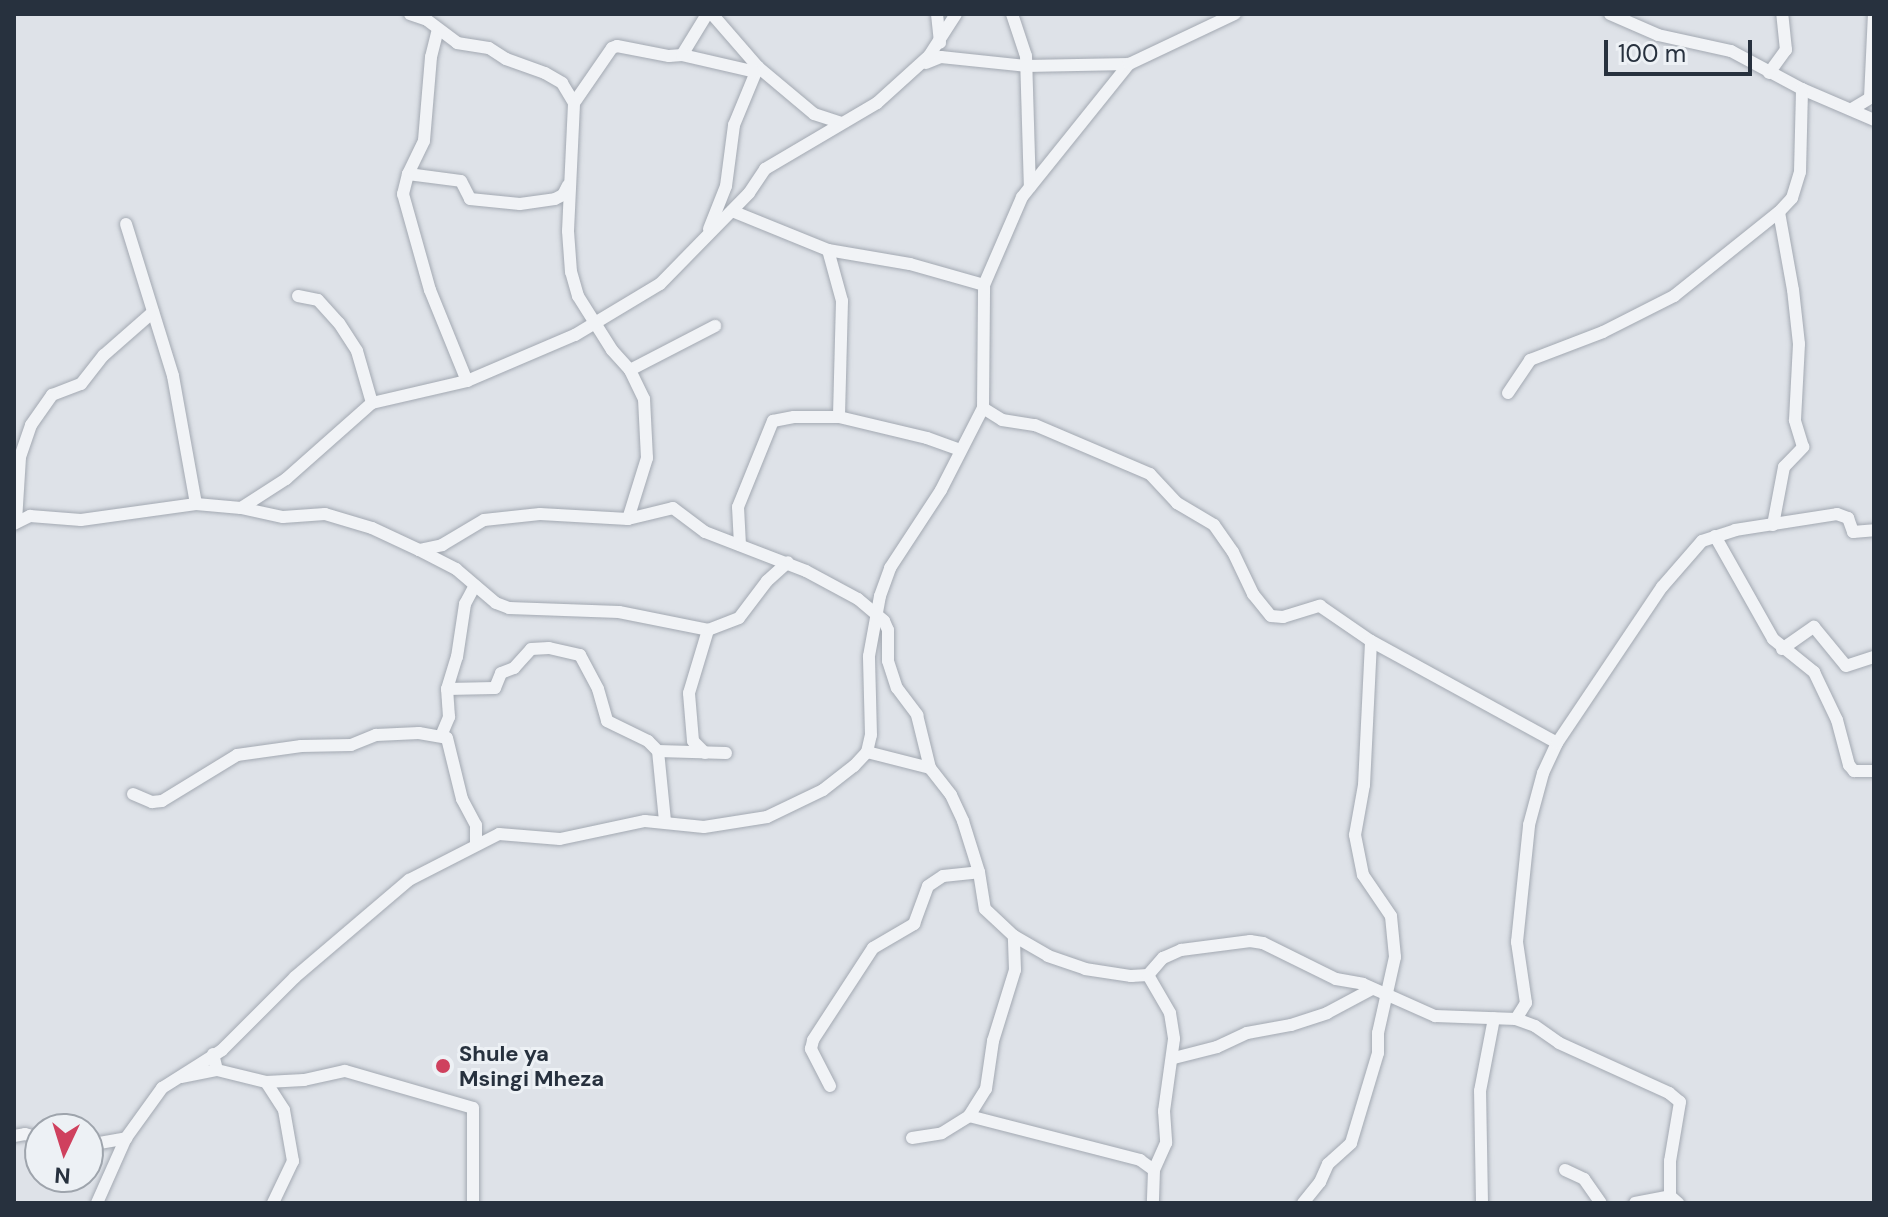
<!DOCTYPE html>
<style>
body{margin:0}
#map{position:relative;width:1888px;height:1217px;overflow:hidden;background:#dee2e8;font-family:"DM Sans",sans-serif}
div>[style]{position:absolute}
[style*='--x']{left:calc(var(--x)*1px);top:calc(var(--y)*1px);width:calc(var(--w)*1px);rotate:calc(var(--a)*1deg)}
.roads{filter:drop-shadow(0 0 2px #a3a9b2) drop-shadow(0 0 2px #a3a9b2)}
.street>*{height:12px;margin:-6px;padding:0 6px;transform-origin:6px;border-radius:6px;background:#f1f3f6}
.dots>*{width:22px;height:22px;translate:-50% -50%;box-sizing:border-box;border:4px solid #edf1f5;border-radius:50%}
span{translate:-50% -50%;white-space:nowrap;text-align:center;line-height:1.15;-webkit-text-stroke:6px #edf1f5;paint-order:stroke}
.poi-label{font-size:22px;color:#27313e;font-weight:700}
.left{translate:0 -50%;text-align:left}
.frame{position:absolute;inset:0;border:16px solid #27313e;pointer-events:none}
.north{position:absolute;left:24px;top:1113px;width:80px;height:80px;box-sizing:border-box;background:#edf1f5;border:2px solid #9ea4ac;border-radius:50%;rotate:184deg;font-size:22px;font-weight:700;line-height:32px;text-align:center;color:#27313e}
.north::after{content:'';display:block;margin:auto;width:28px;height:36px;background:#cf415e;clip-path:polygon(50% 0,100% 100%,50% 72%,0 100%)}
.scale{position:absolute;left:1604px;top:40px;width:148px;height:36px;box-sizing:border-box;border:4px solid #27313e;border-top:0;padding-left:10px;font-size:24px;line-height:28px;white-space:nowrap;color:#27313e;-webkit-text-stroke:6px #edf1f5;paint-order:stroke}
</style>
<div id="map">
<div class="roads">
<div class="street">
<i style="--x:410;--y:14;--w:18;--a:19"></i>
<i style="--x:427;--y:20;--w:38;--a:37"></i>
<i style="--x:457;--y:43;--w:32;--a:9"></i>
<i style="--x:489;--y:48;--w:20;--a:33"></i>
<i style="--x:506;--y:59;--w:41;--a:19.7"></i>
<i style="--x:545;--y:73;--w:20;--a:30"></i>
<i style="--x:562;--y:83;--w:23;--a:59"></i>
<i style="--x:712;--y:14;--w:70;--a:49"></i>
<i style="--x:758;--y:67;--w:73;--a:40"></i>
<i style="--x:814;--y:114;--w:28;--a:18"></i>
<i style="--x:937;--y:14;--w:29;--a:84"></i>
<i style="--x:1012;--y:14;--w:44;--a:71.6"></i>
<i style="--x:1026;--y:56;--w:131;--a:88.3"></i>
<i style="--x:1610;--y:14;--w:52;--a:23.6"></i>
<i style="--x:1658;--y:35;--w:75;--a:12.4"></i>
<i style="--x:1731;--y:51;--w:81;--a:28.2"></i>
<i style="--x:1802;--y:89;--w:78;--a:23.3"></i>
<i style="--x:438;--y:29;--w:29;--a:104"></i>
<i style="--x:431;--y:57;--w:84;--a:94.8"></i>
<i style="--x:424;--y:141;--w:37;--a:116"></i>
<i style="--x:408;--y:174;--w:21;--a:104"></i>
<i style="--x:403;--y:194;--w:100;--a:74.3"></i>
<i style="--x:430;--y:290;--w:98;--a:67.9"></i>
<i style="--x:682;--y:55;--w:48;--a:-58.6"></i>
<i style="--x:926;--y:63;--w:16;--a:-22"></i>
<i style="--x:941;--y:57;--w:85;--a:6"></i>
<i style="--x:1026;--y:66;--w:103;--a:-1.1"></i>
<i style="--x:1769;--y:73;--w:29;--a:-54"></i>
<i style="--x:1786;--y:50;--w:36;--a:-96"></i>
<i style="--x:1852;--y:109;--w:21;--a:-31"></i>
<i style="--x:1870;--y:98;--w:84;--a:-87.3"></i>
<i style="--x:408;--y:174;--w:53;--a:7.5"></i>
<i style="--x:461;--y:181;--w:20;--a:63"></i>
<i style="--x:470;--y:199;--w:50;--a:5.7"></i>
<i style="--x:520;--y:204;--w:35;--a:-8"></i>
<i style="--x:555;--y:199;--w:9;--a:-27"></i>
<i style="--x:563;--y:195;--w:11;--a:-63"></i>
<i style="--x:732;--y:211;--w:104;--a:22.1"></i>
<i style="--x:828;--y:250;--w:83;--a:9.7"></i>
<i style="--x:910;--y:264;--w:77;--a:15.8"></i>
<i style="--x:126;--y:224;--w:159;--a:72.8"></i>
<i style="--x:173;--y:376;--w:130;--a:79.8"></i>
<i style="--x:709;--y:229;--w:46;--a:-68.4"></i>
<i style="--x:726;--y:186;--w:62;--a:-82.5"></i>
<i style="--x:734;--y:125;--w:63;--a:-67.5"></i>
<i style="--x:828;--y:250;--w:53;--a:74.6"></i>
<i style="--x:842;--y:301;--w:116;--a:91.5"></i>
<i style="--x:298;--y:296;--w:20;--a:11"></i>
<i style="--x:318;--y:300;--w:31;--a:48"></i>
<i style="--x:339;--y:323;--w:33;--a:57"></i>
<i style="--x:357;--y:351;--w:54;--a:73.9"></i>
<i style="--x:630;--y:370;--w:96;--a:-27.4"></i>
<i style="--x:1508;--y:393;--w:40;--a:-56"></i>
<i style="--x:1530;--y:360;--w:78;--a:-21"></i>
<i style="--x:1603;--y:332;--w:80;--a:-26.9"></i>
<i style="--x:1674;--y:296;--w:134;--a:-38.7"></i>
<i style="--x:1779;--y:212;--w:19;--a:-47"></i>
<i style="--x:1792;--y:198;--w:27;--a:-73"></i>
<i style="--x:1800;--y:172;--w:83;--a:-88.6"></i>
<i style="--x:983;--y:408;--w:22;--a:32"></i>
<i style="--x:1002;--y:420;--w:33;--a:9"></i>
<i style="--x:1035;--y:425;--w:125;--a:23.1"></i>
<i style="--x:1150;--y:474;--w:40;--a:47"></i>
<i style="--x:1177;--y:503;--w:43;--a:30.7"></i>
<i style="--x:1214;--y:525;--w:33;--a:55"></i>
<i style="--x:1233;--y:552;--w:47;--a:64.5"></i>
<i style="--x:1253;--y:594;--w:28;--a:51"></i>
<i style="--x:1271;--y:616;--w:12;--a:5"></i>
<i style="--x:1283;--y:617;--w:39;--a:-17"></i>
<i style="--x:1320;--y:606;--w:62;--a:34.5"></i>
<i style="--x:1371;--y:641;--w:212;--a:28.7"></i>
<i style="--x:241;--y:508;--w:43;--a:12.1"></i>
<i style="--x:283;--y:517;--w:42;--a:-4.1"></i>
<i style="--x:325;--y:514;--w:49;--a:16.6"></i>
<i style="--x:372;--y:528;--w:52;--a:25.1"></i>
<i style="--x:419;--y:550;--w:24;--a:-12"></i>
<i style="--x:442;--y:545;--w:49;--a:-30.8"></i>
<i style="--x:484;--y:520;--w:56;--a:-6.1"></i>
<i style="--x:540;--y:514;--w:88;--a:3.3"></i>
<i style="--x:628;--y:519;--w:46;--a:-13.7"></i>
<i style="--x:673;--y:508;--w:40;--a:37"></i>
<i style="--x:705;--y:532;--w:108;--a:21.1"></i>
<i style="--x:806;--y:571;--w:59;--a:28.3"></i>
<i style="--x:858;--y:599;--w:34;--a:40"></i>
<i style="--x:884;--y:621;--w:10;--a:66"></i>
<i style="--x:888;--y:630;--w:31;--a:90"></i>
<i style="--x:888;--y:661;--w:28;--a:72"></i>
<i style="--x:897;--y:688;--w:34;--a:53"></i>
<i style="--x:917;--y:715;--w:55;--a:76.2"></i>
<i style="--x:930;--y:768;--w:34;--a:52"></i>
<i style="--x:951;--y:795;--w:29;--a:65"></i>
<i style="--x:963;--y:821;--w:53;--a:72.6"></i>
<i style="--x:979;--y:872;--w:37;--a:81"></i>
<i style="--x:985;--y:909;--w:40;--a:43"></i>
<i style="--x:1014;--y:936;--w:39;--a:30"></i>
<i style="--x:1048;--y:956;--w:39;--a:19"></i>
<i style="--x:1085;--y:969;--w:47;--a:8.7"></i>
<i style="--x:1131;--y:976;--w:17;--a:-3"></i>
<i style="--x:1148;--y:975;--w:23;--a:-49"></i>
<i style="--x:1163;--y:958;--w:20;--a:-24"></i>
<i style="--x:1181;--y:950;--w:70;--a:-7.4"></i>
<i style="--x:1250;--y:941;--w:13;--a:9"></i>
<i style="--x:1263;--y:943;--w:81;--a:26.3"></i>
<i style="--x:1336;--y:979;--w:27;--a:10"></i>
<i style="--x:1363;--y:984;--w:79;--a:24"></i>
<i style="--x:1435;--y:1016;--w:81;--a:2.1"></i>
<i style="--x:1516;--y:1019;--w:20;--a:20"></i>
<i style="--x:1535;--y:1026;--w:29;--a:35"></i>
<i style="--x:1559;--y:1043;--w:121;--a:24.4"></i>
<i style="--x:1669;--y:1093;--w:14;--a:39"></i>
<i style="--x:1680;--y:1102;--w:60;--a:99.6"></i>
<i style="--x:1670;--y:1161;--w:35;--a:90"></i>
<i style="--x:1670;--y:1196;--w:11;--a:41"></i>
<i style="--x:628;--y:519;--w:64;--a:-72.7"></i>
<i style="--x:647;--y:458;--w:59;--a:-92.9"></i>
<i style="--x:644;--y:399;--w:32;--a:-116"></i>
<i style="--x:630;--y:370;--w:27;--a:-132"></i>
<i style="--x:612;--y:350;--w:64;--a:-122.2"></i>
<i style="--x:578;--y:296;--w:25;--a:-106"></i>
<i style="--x:571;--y:272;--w:41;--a:-94.2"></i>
<i style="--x:568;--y:231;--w:128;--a:-87.3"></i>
<i style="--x:574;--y:103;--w:67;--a:-55.4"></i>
<i style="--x:612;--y:48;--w:5;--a:-22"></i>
<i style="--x:617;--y:46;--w:53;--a:10.9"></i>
<i style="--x:669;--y:56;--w:13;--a:-4"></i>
<i style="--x:682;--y:55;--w:76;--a:12.9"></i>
<i style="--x:16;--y:521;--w:64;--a:-86.4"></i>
<i style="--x:20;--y:457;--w:34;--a:-71"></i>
<i style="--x:31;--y:425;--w:37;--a:-55"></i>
<i style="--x:52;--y:395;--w:31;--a:-21"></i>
<i style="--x:81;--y:384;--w:37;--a:-52"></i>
<i style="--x:104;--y:355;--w:65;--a:-41.3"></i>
<i style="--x:14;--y:524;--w:18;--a:-27"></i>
<i style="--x:30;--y:516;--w:51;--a:4.5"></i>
<i style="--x:81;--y:520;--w:116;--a:-7.9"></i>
<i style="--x:196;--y:504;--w:45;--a:5.1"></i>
<i style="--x:241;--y:508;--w:54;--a:-32.8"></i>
<i style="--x:286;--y:479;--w:115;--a:-41.5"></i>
<i style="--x:372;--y:403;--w:98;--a:-13"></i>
<i style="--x:467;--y:381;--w:117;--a:-23.1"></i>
<i style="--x:575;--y:335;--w:99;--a:-31"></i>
<i style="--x:660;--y:284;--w:127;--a:-45.6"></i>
<i style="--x:749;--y:193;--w:29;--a:-56"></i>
<i style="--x:765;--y:169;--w:130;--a:-30.5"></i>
<i style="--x:877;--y:103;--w:70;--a:-42.1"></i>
<i style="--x:929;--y:56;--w:50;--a:-57.3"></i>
<i style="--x:1773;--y:525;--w:59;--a:-79.3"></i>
<i style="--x:1784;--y:467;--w:28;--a:-46"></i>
<i style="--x:1803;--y:447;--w:28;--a:-107"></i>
<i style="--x:1795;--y:420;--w:76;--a:-87"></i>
<i style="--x:1799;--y:344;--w:54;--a:-96.3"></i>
<i style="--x:1793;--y:290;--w:79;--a:-100.2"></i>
<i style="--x:1715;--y:536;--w:118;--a:60.6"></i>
<i style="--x:1773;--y:639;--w:53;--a:38.8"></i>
<i style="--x:1814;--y:672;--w:53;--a:64.4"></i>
<i style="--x:1837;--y:720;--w:47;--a:75.1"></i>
<i style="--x:1849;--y:765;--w:8;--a:50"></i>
<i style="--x:1854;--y:771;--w:20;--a:0"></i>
<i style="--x:740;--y:545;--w:38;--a:-93"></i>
<i style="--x:738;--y:507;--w:93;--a:-67.9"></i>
<i style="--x:773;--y:421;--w:21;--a:-11"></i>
<i style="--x:794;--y:417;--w:45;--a:0"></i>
<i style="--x:839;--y:417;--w:90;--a:13.4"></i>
<i style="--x:927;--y:438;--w:35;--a:20"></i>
<i style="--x:419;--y:550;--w:42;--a:27.2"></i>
<i style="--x:456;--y:569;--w:52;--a:40.4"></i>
<i style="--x:496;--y:603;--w:14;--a:21"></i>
<i style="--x:509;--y:608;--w:110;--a:2.1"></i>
<i style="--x:619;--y:612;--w:91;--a:11.4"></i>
<i style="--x:1782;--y:649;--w:39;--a:-35"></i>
<i style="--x:1814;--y:627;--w:50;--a:50.6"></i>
<i style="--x:1846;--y:666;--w:29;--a:-18"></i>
<i style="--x:447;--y:689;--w:48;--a:-1.2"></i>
<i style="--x:495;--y:688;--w:16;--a:-68"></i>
<i style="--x:501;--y:673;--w:14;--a:-21"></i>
<i style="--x:514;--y:668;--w:25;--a:-48"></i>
<i style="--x:531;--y:649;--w:18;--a:-3"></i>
<i style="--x:549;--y:648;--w:32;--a:13"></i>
<i style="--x:580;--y:655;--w:38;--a:62"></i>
<i style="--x:598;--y:689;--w:33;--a:74"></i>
<i style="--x:607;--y:721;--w:46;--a:26"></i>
<i style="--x:648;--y:741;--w:14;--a:45"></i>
<i style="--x:658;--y:751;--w:70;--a:84.3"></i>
<i style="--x:441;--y:736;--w:21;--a:-67"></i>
<i style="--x:449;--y:717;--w:28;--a:-94"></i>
<i style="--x:447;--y:689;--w:34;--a:-73"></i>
<i style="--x:457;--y:657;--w:54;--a:-81.4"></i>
<i style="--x:465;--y:604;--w:21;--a:-62"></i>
<i style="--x:658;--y:751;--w:68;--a:1.7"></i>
<i style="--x:867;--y:752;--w:65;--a:14.3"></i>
<i style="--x:705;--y:753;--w:17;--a:-135"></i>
<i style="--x:693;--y:741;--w:48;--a:-94.8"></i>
<i style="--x:689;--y:693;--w:66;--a:-73.2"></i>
<i style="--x:708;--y:630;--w:33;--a:-21"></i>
<i style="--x:739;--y:618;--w:46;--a:-52.9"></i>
<i style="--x:767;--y:581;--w:28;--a:-42"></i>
<i style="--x:133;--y:794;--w:21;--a:23"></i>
<i style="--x:152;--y:802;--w:10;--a:-6"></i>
<i style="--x:162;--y:801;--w:88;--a:-31.5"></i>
<i style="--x:237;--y:755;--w:65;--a:-8"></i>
<i style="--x:301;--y:746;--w:50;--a:-1.1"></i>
<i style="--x:351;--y:745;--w:27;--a:-22"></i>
<i style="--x:376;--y:735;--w:43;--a:-2.7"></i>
<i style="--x:419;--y:733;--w:28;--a:10"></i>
<i style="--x:447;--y:738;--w:63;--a:76.2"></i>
<i style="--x:462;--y:799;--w:30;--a:62"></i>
<i style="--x:476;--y:825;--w:18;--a:90"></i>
<i style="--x:1148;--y:975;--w:44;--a:59.9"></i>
<i style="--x:1170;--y:1013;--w:26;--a:81"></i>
<i style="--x:1174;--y:1039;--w:73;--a:97.9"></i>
<i style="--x:1164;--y:1111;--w:32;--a:86"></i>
<i style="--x:1166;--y:1143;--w:30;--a:114"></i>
<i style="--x:1154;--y:1170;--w:33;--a:92"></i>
<i style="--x:1516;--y:1019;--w:19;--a:-58"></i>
<i style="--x:1526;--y:1003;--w:62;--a:-98.4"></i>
<i style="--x:1517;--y:942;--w:118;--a:-84.1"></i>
<i style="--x:1529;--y:825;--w:54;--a:-74.9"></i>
<i style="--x:1543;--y:773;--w:33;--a:-65"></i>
<i style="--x:1557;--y:743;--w:188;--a:-56.1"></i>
<i style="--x:1662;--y:587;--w:61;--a:-49"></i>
<i style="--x:1702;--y:541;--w:35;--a:-18"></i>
<i style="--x:1735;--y:530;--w:103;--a:-8.9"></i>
<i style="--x:1837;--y:514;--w:12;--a:20"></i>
<i style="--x:1848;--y:518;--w:15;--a:70"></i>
<i style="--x:1853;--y:532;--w:21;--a:-5"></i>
<i style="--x:213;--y:1054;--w:16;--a:76"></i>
<i style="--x:217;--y:1070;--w:50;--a:13.8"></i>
<i style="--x:266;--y:1082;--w:33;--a:57"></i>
<i style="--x:284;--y:1110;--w:52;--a:80"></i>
<i style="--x:293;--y:1161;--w:47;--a:115.5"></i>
<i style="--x:1174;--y:1058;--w:44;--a:-14.3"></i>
<i style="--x:1217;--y:1047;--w:33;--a:-25"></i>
<i style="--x:1247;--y:1033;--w:45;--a:-10.3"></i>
<i style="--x:1291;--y:1025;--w:38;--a:-18"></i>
<i style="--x:1327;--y:1013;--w:51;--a:-28.1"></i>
<i style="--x:181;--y:1077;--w:37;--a:-11"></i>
<i style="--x:266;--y:1082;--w:38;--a:-3"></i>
<i style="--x:304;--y:1080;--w:42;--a:-12.4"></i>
<i style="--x:345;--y:1071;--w:133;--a:16.1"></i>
<i style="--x:473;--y:1108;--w:95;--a:90"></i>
<i style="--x:830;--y:1086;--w:42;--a:-117.2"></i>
<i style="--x:811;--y:1049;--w:9;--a:-77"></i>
<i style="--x:813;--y:1040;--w:110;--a:-56.9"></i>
<i style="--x:873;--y:948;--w:48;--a:-30.3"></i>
<i style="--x:914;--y:924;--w:40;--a:-69.8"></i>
<i style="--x:928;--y:886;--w:18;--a:-34"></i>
<i style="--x:943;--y:876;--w:36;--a:-6"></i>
<i style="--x:969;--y:1116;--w:177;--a:14.4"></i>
<i style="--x:1140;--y:1160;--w:17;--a:36"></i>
<i style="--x:14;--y:1136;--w:11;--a:-10"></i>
<i style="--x:25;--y:1134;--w:16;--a:15"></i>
<i style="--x:912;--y:1138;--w:30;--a:-9"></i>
<i style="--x:942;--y:1133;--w:32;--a:-32"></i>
<i style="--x:969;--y:1116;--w:32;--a:-58"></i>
<i style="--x:986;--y:1089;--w:49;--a:-81.7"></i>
<i style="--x:993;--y:1041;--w:74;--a:-72.8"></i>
<i style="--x:1015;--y:970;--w:34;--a:-92"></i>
<i style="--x:88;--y:1145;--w:39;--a:-10"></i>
<i style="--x:1565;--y:1170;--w:21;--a:25"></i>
<i style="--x:1584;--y:1179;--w:29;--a:55"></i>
<i style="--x:97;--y:1203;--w:71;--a:-66"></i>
<i style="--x:126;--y:1138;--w:62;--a:-54.2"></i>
<i style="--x:162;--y:1088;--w:71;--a:-32.3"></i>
<i style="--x:222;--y:1050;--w:103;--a:-45"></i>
<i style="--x:295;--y:977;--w:150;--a:-40.4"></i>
<i style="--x:409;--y:880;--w:101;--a:-27.1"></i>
<i style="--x:499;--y:834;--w:61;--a:4.7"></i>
<i style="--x:560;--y:839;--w:87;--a:-12"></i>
<i style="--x:645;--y:821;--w:59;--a:5.8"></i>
<i style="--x:704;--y:827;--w:64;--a:-9"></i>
<i style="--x:767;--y:817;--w:62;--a:-25.7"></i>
<i style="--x:823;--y:790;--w:39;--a:-38"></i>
<i style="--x:854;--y:766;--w:19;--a:-47"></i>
<i style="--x:867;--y:752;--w:17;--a:-77"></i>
<i style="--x:871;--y:735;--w:79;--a:-91.5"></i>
<i style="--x:869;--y:656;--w:61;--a:-79.6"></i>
<i style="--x:880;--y:596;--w:30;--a:-70"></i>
<i style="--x:890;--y:568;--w:93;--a:-56.8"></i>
<i style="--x:941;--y:490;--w:92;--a:-62.9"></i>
<i style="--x:983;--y:408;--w:123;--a:-89.5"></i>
<i style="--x:984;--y:285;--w:96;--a:-66.6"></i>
<i style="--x:1022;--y:197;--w:171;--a:-51.2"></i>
<i style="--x:1129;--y:64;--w:117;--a:-25.3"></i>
<i style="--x:1303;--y:1203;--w:27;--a:-51"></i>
<i style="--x:1320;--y:1182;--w:20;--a:-66"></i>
<i style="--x:1328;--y:1164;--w:31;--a:-42"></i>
<i style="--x:1351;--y:1143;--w:94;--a:-73.3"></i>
<i style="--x:1378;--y:1053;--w:20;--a:-90"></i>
<i style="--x:1378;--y:1033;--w:78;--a:-77.4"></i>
<i style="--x:1395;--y:957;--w:41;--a:-95.6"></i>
<i style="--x:1391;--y:916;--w:50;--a:-124.3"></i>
<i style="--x:1363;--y:875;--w:41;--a:-101.3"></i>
<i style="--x:1355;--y:835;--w:51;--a:-79.8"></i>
<i style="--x:1364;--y:785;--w:144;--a:-87.2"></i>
<i style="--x:1482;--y:1203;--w:112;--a:-91"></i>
<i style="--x:1480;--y:1091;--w:74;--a:-79.1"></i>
<i style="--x:1635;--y:1203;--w:36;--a:-11"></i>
</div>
</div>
<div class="dots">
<i style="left:443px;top:1066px;background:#cf415e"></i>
</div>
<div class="poi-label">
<span class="left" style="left:459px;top:1066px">Shule ya<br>Msingi Mheza</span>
</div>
<div class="frame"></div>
<div class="north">N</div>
<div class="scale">100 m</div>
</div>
